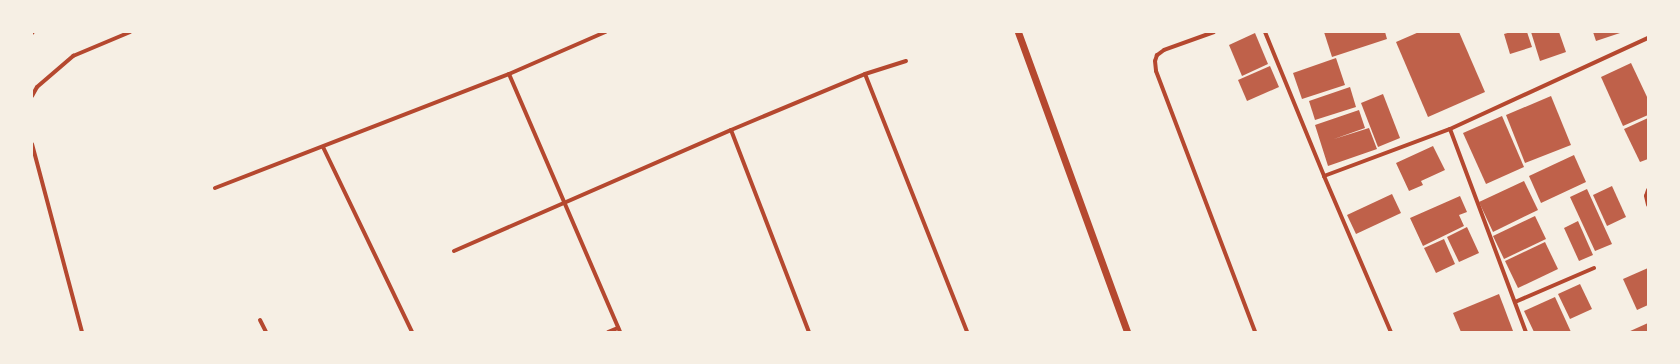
<!DOCTYPE html>
<style>
body{margin:0}
#map{position:relative;width:1680px;height:364px;overflow:hidden;background:#f6efe4;font-family:"Space Grotesk",sans-serif}
div>[style]{position:absolute}
[style*='--x']{left:calc(var(--x)*1px);top:calc(var(--y)*1px);width:calc(var(--w)*1px);rotate:calc(var(--a)*1deg)}
.building>*{inset:0;background:#bf614a}
.minor>*{height:4px;margin:-2px;padding:0 2px;transform-origin:2px;border-radius:2px;background:#b5482f}
.tertiary>*{height:7px;margin:-3.5px;padding:0 3.5px;transform-origin:3.5px;border-radius:3.5px;background:#b5482f}
span{translate:-50% -50%;white-space:nowrap;text-align:center;line-height:1.15;-webkit-text-stroke:3.5px #f6efe4;paint-order:stroke}
.frame{position:absolute;inset:0;border:33px solid #f6efe4;pointer-events:none}
</style>
<div id="map">
<div class="building">
<i style="clip-path:polygon(1324px 32px,1385px 32px,1387px 39px,1332px 57px)"></i>
<i style="clip-path:polygon(1419px 32px,1459px 32px,1485px 92px,1428px 117px,1396px 42px)"></i>
<i style="clip-path:polygon(1511px 32px,1527px 32px,1532px 47px,1510px 54px,1504px 34px)"></i>
<i style="clip-path:polygon(1531px 32px,1559px 32px,1566px 52px,1540px 61px)"></i>
<i style="clip-path:polygon(1593px 32px,1623px 32px,1596px 41px)"></i>
<i style="clip-path:polygon(1255px 33px,1268px 64px,1242px 76px,1229px 45px)"></i>
<i style="clip-path:polygon(1336px 58px,1345px 85px,1302px 99px,1293px 73px)"></i>
<i style="clip-path:polygon(1631px 63px,1648px 99px,1648px 115px,1623px 126px,1601px 77px)"></i>
<i style="clip-path:polygon(1270px 66px,1279px 87px,1247px 101px,1238px 80px)"></i>
<i style="clip-path:polygon(1350px 87px,1356px 107px,1315px 120px,1309px 101px)"></i>
<i style="clip-path:polygon(1383px 94px,1400px 138px,1378px 147px,1361px 103px)"></i>
<i style="clip-path:polygon(1551px 96px,1571px 145px,1525px 163px,1506px 115px)"></i>
<i style="clip-path:polygon(1359px 110px,1365px 128px,1334px 139px,1369px 128px,1377px 149px,1328px 166px,1315px 125px)"></i>
<i style="clip-path:polygon(1502px 116px,1524px 167px,1486px 184px,1463px 133px)"></i>
<i style="clip-path:polygon(1648px 118px,1648px 159px,1640px 162px,1624px 129px)"></i>
<i style="clip-path:polygon(1433px 146px,1445px 170px,1421px 181px,1423px 185px,1409px 191px,1396px 163px)"></i>
<i style="clip-path:polygon(1574px 155px,1586px 182px,1541px 203px,1529px 176px)"></i>
<i style="clip-path:polygon(1524px 181px,1538px 210px,1493px 232px,1479px 202px)"></i>
<i style="clip-path:polygon(1612px 186px,1626px 217px,1607px 226px,1593px 195px)"></i>
<i style="clip-path:polygon(1587px 189px,1612px 244px,1595px 251px,1570px 197px)"></i>
<i style="clip-path:polygon(1392px 194px,1401px 213px,1356px 234px,1347px 215px)"></i>
<i style="clip-path:polygon(1460px 196px,1467px 212px,1459px 215px,1464px 226px,1423px 246px,1410px 218px)"></i>
<i style="clip-path:polygon(1535px 216px,1546px 239px,1504px 259px,1493px 236px)"></i>
<i style="clip-path:polygon(1578px 221px,1593px 255px,1579px 261px,1564px 228px)"></i>
<i style="clip-path:polygon(1467px 227px,1479px 253px,1459px 262px,1447px 237px)"></i>
<i style="clip-path:polygon(1444px 239px,1455px 264px,1436px 273px,1424px 248px)"></i>
<i style="clip-path:polygon(1545px 242px,1558px 269px,1518px 288px,1505px 261px)"></i>
<i style="clip-path:polygon(1648px 268px,1648px 305px,1637px 310px,1623px 279px)"></i>
<i style="clip-path:polygon(1580px 284px,1592px 309px,1570px 319px,1558px 294px)"></i>
<i style="clip-path:polygon(1499px 294px,1513px 331px,1461px 332px,1453px 313px)"></i>
<i style="clip-path:polygon(1555px 297px,1571px 332px,1534px 332px,1524px 311px)"></i>
<i style="clip-path:polygon(1648px 323px,1648px 332px,1628px 332px)"></i>
</div>
<div class="minor">
<i style="--x:1214;--y:32;--w:53;--a:160.2"></i>
<i style="--x:1164;--y:50;--w:9;--a:144"></i>
<i style="--x:1157;--y:55;--w:6;--a:108"></i>
<i style="--x:1155;--y:61;--w:10;--a:84"></i>
<i style="--x:1156;--y:71;--w:279;--a:69.2"></i>
<i style="--x:1265;--y:32;--w:156;--a:67.7"></i>
<i style="--x:1324;--y:176;--w:170;--a:66.8"></i>
<i style="--x:32;--y:33;--w:1;--a:-45"></i>
<i style="--x:509;--y:74;--w:281;--a:66.7"></i>
<i style="--x:865;--y:74;--w:277;--a:68.4"></i>
<i style="--x:32;--y:96;--w:10;--a:-61"></i>
<i style="--x:37;--y:87;--w:48;--a:-40.7"></i>
<i style="--x:73;--y:56;--w:62;--a:-22.8"></i>
<i style="--x:1450;--y:129;--w:217;--a:69.5"></i>
<i style="--x:731;--y:130;--w:217;--a:68.9"></i>
<i style="--x:32;--y:144;--w:195;--a:75.1"></i>
<i style="--x:323;--y:147;--w:205;--a:64.3"></i>
<i style="--x:1324;--y:176;--w:134;--a:-20.5"></i>
<i style="--x:1450;--y:129;--w:218;--a:-24.7"></i>
<i style="--x:215;--y:188;--w:315;--a:-21.2"></i>
<i style="--x:509;--y:74;--w:105;--a:-23.6"></i>
<i style="--x:1648;--y:190;--w:6;--a:108"></i>
<i style="--x:1646;--y:196;--w:9;--a:77"></i>
<i style="--x:454;--y:251;--w:302;--a:-23.6"></i>
<i style="--x:731;--y:130;--w:145;--a:-22.7"></i>
<i style="--x:865;--y:74;--w:43;--a:-17.6"></i>
<i style="--x:1515;--y:302;--w:86;--a:-23.3"></i>
<i style="--x:260;--y:320;--w:13;--a:63"></i>
<i style="--x:608;--y:332;--w:11;--a:-22"></i>
</div>
<div class="tertiary">
<i style="--x:1018;--y:32;--w:319;--a:70"></i>
</div>
<div class="frame"></div>
</div>
